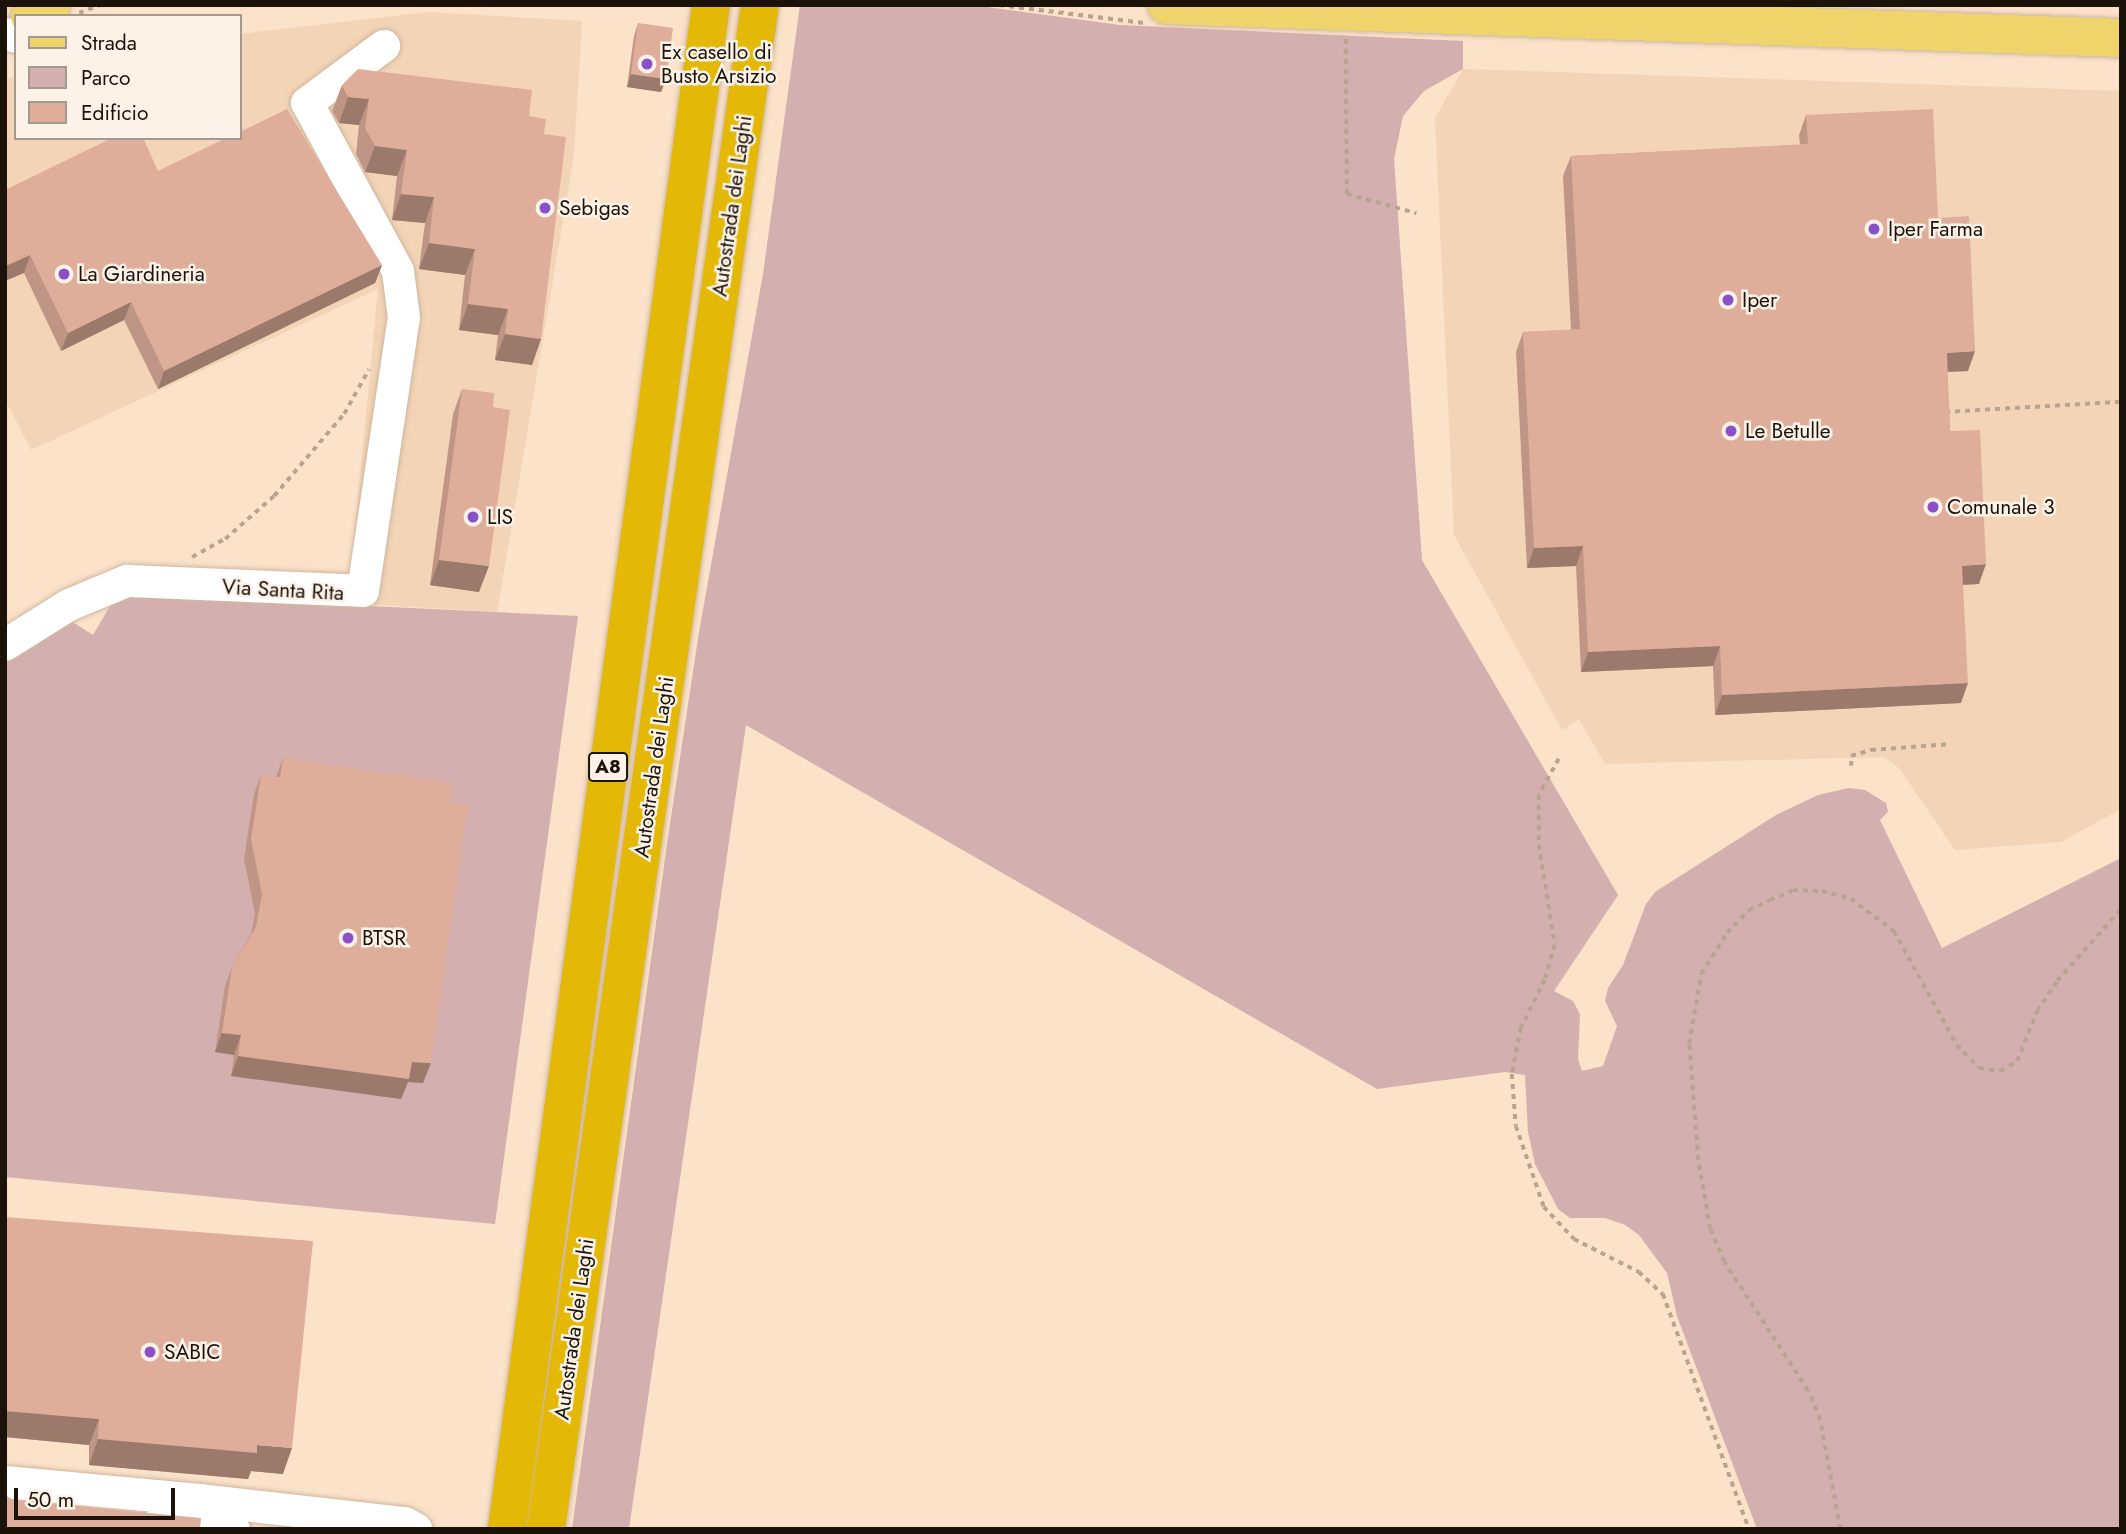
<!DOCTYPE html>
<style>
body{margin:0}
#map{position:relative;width:2126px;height:1534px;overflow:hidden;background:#fbe2c9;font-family:Jost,sans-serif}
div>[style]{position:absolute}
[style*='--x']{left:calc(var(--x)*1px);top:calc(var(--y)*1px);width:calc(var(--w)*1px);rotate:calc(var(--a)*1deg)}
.built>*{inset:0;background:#f3d4b6}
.green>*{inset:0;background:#d4afaf}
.path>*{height:3.5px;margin-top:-1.75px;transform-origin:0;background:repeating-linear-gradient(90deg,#b8a490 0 5px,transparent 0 10px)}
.roads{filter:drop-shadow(0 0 2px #cfb79f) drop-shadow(0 0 2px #cfb79f)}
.minor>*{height:32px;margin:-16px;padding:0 16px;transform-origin:16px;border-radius:16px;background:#fff}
.major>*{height:38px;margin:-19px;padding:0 19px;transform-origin:19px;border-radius:19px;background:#eed46a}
.highway>*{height:38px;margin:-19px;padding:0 19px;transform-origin:19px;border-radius:19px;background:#e3b806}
.wall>*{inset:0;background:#bf9685}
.shaded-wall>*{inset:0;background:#9b7a6c}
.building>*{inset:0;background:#deae9b}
.dots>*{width:19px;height:19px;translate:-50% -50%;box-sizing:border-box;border:4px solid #fcf2e8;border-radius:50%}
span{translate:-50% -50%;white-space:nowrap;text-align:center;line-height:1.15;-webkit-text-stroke:5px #fcf2e8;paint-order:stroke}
.shield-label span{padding:2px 5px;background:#fcf2e8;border:2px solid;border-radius:5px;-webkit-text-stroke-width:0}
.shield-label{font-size:19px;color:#1b130a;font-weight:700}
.poi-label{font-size:21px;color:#1b130a}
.left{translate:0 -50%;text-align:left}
.street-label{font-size:21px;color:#1b130a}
.frame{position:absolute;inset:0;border:7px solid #1b130a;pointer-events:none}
.legend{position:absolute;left:14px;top:14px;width:228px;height:126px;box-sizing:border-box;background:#fcf2e8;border:2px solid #a2998f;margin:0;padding:9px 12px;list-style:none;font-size:21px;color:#1b130a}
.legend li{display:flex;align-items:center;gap:14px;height:35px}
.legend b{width:35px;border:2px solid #a2998f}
.scale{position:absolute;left:14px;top:1488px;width:161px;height:32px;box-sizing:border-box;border:4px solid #1b130a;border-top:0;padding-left:9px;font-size:21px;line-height:24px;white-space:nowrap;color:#1b130a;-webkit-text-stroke:5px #fcf2e8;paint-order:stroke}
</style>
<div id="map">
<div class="built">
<i style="clip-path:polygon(428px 12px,582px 21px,574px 155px,497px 612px,348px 603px,378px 289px,31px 450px,5px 399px,5px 79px,16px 77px,16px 138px,240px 138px,240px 34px)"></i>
<i style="clip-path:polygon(1463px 69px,2121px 91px,2121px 809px,2061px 842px,1955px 850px,1899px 768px,1884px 757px,1605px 764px,1579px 719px,1562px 730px,1454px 535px,1435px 118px)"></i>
</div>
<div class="green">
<i style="clip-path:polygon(800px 5px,972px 5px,1120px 25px,1463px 41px,1463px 69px,1424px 91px,1403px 116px,1394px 159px,1422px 560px,1618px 895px,1554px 991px,1573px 1001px,1580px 1014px,1578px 1059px,1582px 1071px,1603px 1066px,1617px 1026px,1605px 1001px,1608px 988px,1623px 965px,1646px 904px,1655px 892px,1776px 815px,1818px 795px,1849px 788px,1865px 790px,1886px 803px,1888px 812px,1880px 820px,1942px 948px,2121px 858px,2121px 1529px,1757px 1529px,1677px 1316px,1667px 1273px,1639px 1235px,1625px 1225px,1605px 1218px,1570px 1218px,1558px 1209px,1535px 1164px,1528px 1132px,1525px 1075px,1505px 1072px,1377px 1089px,746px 725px,629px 1529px,572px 1529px,667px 844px,699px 632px,763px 274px)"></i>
<i style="clip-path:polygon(117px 594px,578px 616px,495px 1224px,5px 1177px,5px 659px,68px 619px,93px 635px)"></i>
</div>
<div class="path">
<i style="--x:999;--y:5;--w:146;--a:7.1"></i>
<i style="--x:79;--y:13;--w:22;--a:-21"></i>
<i style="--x:1346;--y:39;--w:155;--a:89.6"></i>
<i style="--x:1347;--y:194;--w:72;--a:15.4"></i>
<i style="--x:1945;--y:412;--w:176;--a:-3.3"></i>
<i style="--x:192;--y:557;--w:38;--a:-29"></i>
<i style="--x:225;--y:539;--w:65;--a:-41.3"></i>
<i style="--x:274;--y:496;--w:108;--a:-49.5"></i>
<i style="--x:344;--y:414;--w:51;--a:-60.9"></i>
<i style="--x:1559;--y:759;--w:41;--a:119.1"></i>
<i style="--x:1539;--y:795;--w:50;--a:90"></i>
<i style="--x:1539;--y:845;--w:101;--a:80.9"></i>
<i style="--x:1555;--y:945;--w:36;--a:106"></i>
<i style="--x:1545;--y:980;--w:54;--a:116.6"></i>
<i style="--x:1521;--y:1028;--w:47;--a:101.1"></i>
<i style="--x:1512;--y:1074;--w:52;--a:85.6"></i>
<i style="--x:1516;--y:1126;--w:86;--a:70.9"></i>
<i style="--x:1544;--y:1207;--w:44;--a:46.8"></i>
<i style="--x:1574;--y:1239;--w:73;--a:26.9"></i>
<i style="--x:1639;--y:1272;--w:33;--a:43"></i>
<i style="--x:1663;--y:1294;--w:250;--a:69.9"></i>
<i style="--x:1851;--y:766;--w:10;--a:-90"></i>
<i style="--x:1851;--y:756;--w:21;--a:-17"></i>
<i style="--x:1871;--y:750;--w:80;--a:-4.3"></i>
<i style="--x:1840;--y:1529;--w:111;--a:-100.4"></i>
<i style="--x:1820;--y:1420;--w:31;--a:-112"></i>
<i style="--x:1808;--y:1391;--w:154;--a:-123.1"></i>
<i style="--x:1724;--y:1262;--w:36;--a:-113"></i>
<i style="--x:1710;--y:1229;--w:70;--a:-99.9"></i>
<i style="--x:1698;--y:1160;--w:116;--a:-94.4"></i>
<i style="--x:1689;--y:1044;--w:71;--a:-80.3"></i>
<i style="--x:1701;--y:974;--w:49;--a:-57.6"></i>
<i style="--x:1727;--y:933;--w:32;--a:-46"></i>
<i style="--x:1749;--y:910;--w:23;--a:-25"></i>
<i style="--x:1770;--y:900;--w:25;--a:-23"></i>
<i style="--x:1793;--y:890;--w:29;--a:2"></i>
<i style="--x:1822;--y:891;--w:30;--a:15"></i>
<i style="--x:1851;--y:899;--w:54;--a:36.7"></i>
<i style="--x:1894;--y:931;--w:130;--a:61.1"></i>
<i style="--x:1957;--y:1045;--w:32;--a:46"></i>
<i style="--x:1979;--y:1068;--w:21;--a:8"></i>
<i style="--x:2000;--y:1071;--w:20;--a:-30"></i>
<i style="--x:2017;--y:1061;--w:54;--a:-68.2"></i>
<i style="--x:2037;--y:1011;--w:36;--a:-56"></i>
<i style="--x:2057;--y:981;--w:96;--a:-48.4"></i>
</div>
<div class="roads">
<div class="minor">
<i style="--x:5;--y:34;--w:11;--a:15"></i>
<i style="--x:5;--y:645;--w:75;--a:-32"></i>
<i style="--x:69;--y:605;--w:63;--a:-22.5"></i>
<i style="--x:127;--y:581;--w:236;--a:2.4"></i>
<i style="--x:363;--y:591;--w:276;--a:-81.5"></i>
<i style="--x:404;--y:318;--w:47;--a:-97.3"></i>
<i style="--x:398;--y:271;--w:191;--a:-118.4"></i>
<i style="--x:307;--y:103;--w:96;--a:-36.5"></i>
<i style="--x:5;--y:1482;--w:195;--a:5.3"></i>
<i style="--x:199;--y:1500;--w:207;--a:6.4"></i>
<i style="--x:405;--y:1523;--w:13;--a:29"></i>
<i style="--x:159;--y:1523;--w:75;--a:4.6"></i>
</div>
<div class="major">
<i style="--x:1167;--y:5;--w:955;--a:1.98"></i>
<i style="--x:30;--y:16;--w:24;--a:-28"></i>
</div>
<div class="highway">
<i style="--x:507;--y:1529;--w:1538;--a:-82.38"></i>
<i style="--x:546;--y:1529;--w:1539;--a:-82.01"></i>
</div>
</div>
<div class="wall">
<i style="clip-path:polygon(638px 23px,666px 79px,661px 92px,627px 87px,634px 36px)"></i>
<i style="clip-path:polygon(342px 85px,529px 116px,544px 134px,541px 339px,532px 365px,495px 360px,498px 335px,459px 330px,465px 275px,419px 269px,425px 223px,392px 220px,397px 176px,365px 172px,356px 154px,359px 125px,339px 123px,332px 111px)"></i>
<i style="clip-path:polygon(1806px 115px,1938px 218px,1968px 371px,1947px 372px,1950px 431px,1979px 584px,1963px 585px,1961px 703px,1715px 715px,1713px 666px,1581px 672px,1576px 566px,1527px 568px,1516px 352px,1523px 332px,1571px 330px,1563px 176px,1571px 156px,1800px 145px,1799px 135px)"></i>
<i style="clip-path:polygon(5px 190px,382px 265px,375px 283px,158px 389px,124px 320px,61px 351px,24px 273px)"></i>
<i style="clip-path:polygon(462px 389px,493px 407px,479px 592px,430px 585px,453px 414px)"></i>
<i style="clip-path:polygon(283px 758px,450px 802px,423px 1083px,408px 1082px,401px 1099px,231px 1076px,234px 1055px,215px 1052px,225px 986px,232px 967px,251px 934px,255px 914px,244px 859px,254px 794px,261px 775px,276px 777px)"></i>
<i style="clip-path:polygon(5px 1217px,283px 1474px,251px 1471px,248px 1479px,89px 1465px,89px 1445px,5px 1437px)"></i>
</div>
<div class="shaded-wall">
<i style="clip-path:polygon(631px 74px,666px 79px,661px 92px,627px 87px)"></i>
<i style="clip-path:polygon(348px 97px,369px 99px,359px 125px,339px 123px)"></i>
<i style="clip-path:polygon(375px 146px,407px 150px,397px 176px,365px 172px)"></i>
<i style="clip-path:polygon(401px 194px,434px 197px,425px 223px,392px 220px)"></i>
<i style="clip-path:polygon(429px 243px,475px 249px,465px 275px,419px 269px)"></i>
<i style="clip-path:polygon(30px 255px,24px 273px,5px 281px,5px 266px)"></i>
<i style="clip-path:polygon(382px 265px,375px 283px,158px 389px,164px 371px)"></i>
<i style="clip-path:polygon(131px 302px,124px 320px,61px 351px,68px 333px)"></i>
<i style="clip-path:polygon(468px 304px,508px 309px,498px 335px,459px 330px)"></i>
<i style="clip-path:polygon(505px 334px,541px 339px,532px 365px,495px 360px)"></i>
<i style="clip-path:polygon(1975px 351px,1968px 371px,1939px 372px,1947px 353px)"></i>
<i style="clip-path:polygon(1583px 546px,1576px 566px,1527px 568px,1534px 548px)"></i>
<i style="clip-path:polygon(439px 560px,489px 566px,479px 592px,430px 585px)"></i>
<i style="clip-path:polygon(1986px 564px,1979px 584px,1955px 585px,1962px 566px)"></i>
<i style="clip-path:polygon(1720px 646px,1713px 666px,1581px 672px,1588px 652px)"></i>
<i style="clip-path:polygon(1968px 683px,1961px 703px,1715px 715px,1722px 695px)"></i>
<i style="clip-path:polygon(222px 1033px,241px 1035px,234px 1055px,215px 1052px)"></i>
<i style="clip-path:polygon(238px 1056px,412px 1062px,431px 1063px,423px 1083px,408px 1082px,401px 1099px,231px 1076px)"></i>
<i style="clip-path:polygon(5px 1411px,99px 1419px,89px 1445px,5px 1437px)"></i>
<i style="clip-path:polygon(98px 1439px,257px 1445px,292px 1448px,283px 1474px,251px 1471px,248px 1479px,89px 1465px)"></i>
</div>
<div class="building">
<i style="clip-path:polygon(638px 23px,673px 28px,666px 79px,631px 74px)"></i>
<i style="clip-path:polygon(358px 69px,532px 90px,529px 116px,546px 119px,544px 134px,566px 137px,541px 339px,505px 334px,508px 309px,468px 304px,475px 249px,429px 243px,434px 197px,401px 194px,407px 150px,375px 146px,365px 128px,369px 99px,348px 97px,342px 85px)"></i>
<i style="clip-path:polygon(287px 109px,382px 265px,164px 371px,131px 302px,68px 333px,30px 255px,5px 266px,5px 190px,112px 138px,143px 138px,158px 171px,226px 138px,240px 138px,240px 132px)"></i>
<i style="clip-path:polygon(1933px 109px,1938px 218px,1969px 216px,1975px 351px,1947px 353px,1950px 431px,1980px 430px,1986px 564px,1962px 566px,1968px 683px,1722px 695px,1720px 646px,1588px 652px,1583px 546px,1534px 548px,1523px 332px,1580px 329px,1571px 156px,1808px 144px,1806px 115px)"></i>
<i style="clip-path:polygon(462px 389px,494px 393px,493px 407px,510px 410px,489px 566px,439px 560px)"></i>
<i style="clip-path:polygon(283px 758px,453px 783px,450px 802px,468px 805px,431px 1063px,412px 1062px,409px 1079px,238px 1056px,241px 1035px,222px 1033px,232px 967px,256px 927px,262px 894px,251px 839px,261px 775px,280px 777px)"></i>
<i style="clip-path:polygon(5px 1217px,313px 1241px,292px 1448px,257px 1445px,257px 1453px,98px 1439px,99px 1419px,5px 1411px)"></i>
<i style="clip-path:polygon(5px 1495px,13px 1500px,201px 1518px,200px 1529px,5px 1529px)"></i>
</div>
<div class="dots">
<i style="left:647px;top:64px;background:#8a50c7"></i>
<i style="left:545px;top:208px;background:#8a50c7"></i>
<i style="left:1874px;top:229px;background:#8a50c7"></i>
<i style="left:64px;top:274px;background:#8a50c7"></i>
<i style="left:1728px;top:300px;background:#8a50c7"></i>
<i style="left:1731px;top:431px;background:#8a50c7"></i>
<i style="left:1933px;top:507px;background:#8a50c7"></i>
<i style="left:473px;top:517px;background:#8a50c7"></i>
<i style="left:348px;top:938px;background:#8a50c7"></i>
<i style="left:150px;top:1352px;background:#8a50c7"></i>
</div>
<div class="shield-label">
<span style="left:608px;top:767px">A8</span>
</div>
<div class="poi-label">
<span class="left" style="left:661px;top:64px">Ex casello di<br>Busto Arsizio</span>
<span class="left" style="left:559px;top:208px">Sebigas</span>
<span class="left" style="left:1888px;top:229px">Iper Farma</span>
<span class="left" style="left:78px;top:274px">La Giardineria</span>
<span class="left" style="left:1742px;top:300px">Iper</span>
<span class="left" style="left:1745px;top:431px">Le Betulle</span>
<span class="left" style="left:1947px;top:507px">Comunale 3</span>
<span class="left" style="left:487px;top:517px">LIS</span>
<span class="left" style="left:362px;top:938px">BTSR</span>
<span class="left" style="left:164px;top:1352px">SABIC</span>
</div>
<div class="street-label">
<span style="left:732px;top:206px;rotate:-82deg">Autostrada dei Laghi</span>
<span style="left:283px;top:590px;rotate:3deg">Via Santa Rita</span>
<span style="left:654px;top:767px;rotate:-82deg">Autostrada dei Laghi</span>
<span style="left:574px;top:1329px;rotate:-82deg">Autostrada dei Laghi</span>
</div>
<div class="frame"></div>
<ul class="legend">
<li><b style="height:9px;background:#eed46a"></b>Strada</li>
<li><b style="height:19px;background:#d4afaf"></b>Parco</li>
<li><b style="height:19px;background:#deae9b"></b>Edificio</li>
</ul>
<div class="scale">50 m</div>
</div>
